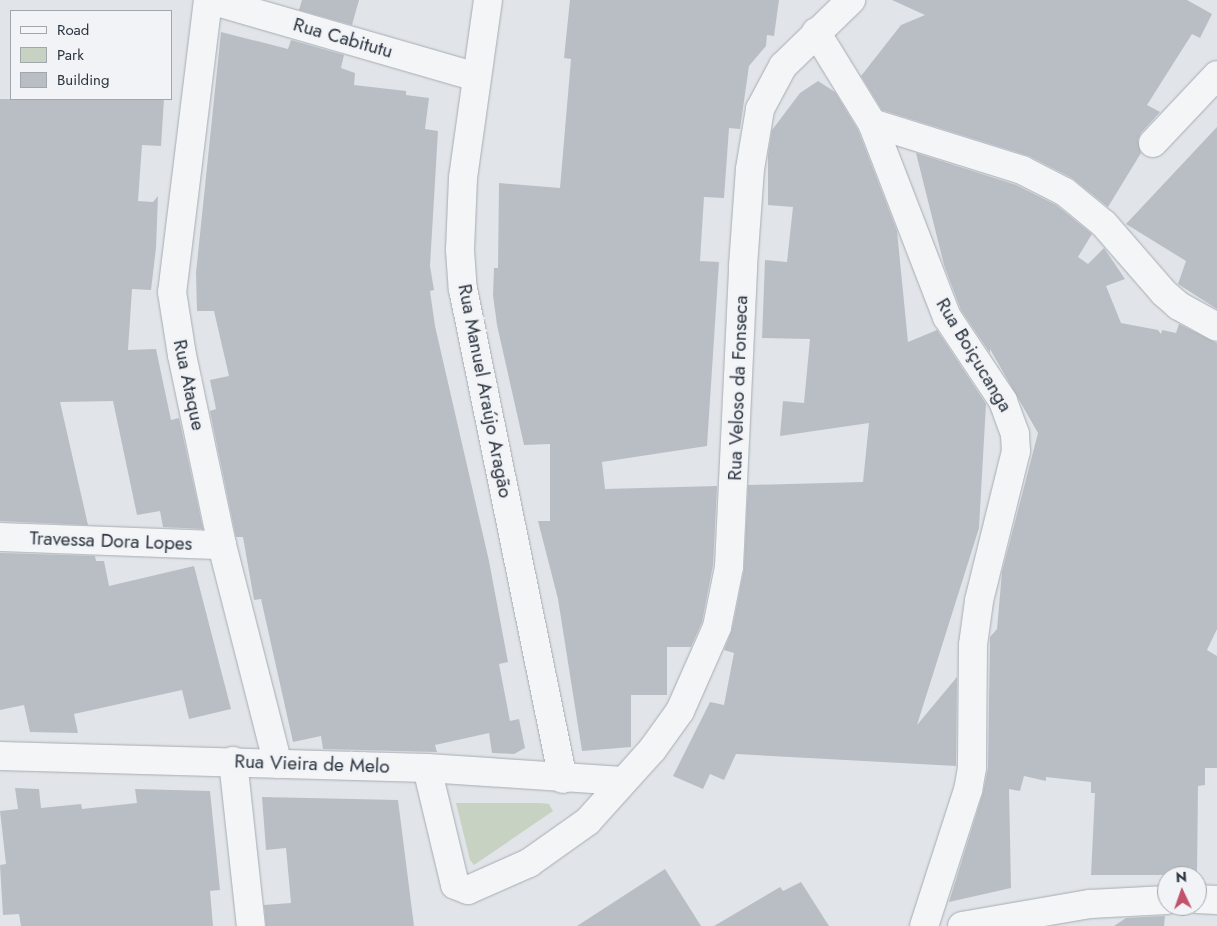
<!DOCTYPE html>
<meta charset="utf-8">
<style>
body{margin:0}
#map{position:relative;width:1217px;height:926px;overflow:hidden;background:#e1e5e9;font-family:Jost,sans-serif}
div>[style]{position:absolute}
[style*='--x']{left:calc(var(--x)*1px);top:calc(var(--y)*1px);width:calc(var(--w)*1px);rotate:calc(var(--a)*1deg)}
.green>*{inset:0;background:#c8d2c3}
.building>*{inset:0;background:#b9bec5}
.roads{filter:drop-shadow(0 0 1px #a7acb3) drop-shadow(0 0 1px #a7acb3)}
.street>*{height:28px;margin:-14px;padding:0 14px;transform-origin:14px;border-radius:14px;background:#f4f5f7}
span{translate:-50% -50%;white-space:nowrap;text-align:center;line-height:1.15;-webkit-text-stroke:5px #f1f3f6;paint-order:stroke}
.street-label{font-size:19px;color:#2b343f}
.legend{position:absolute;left:10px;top:10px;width:162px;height:90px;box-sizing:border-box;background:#f1f3f6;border:1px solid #a2a7ad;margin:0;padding:6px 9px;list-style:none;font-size:15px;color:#2b343f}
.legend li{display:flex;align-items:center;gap:10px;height:25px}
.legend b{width:25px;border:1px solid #a2a7ad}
.north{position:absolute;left:1157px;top:866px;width:50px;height:50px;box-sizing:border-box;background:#f1f3f6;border:1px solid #a2a7ad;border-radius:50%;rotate:357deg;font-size:14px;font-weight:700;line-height:20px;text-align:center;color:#2b343f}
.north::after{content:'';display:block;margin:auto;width:18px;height:22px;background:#c2526a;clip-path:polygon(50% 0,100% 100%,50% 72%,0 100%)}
</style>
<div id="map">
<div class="green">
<i style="clip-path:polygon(456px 803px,540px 803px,549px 804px,553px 811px,474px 865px,470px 860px)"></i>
</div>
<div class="building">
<i style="clip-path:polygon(302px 0,359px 0,352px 25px,299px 10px)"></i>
<i style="clip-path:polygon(570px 0,779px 0,774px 36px,767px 35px,766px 46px,749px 66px,740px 129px,729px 128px,724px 198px,704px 197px,700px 261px,719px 262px,707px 446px,602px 462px,605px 489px,717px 486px,713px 565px,702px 622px,691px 647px,667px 647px,667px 695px,631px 695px,631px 747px,582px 751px,558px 599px,538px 521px,550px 521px,550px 444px,524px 445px,497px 325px,493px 295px,494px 268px,498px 268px,499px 183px,560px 188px,571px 59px,564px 58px)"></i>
<i style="clip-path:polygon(892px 0,1187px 0,1212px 14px,1200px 38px,1192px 34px,1147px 105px,1160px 112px,1141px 133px,1138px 140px,1141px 153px,1108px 207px,1072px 178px,1029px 156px,882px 110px,861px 76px,901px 25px,925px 15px)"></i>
<i style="clip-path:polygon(221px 32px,288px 49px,291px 40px,344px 55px,341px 68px,355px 73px,354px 85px,406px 91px,406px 95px,429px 98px,425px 129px,438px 131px,430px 266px,434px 290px,430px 291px,435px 326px,489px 561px,508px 662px,499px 664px,510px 721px,519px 719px,525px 748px,514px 754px,492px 753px,489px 733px,435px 745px,437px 752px,323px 749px,321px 736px,293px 742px,261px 599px,254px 600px,243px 537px,236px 537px,210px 411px,216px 409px,210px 380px,229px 376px,214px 311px,197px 311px,196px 273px)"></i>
<i style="clip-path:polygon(818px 81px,835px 92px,858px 130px,897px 231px,908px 342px,937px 330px,986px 404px,979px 528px,917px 725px,957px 677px,956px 766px,736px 754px,724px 780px,710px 774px,703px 789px,673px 776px,710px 702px,724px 705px,734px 653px,724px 650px,732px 630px,744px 570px,748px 485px,863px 482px,869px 423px,780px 436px,783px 401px,804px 403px,810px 339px,762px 338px,765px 260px,787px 262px,793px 207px,768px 205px,768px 155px,772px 130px,800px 93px)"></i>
<i style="clip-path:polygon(0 99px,164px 99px,161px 146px,142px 145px,138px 201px,153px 202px,158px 196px,156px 248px,151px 290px,132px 289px,128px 350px,156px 349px,171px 420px,179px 418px,203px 529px,163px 527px,160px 511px,137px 515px,113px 401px,60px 402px,88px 525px,0 521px)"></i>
<i style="clip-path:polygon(1217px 127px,1217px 309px,1178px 284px,1186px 261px,1126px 224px)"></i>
<i style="clip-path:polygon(916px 153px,1016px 185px,1056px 205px,1092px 234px,1078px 257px,1088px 264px,1104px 248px,1125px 279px,1106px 286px,1121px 323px,1158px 330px,1161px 334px,1162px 330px,1176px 333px,1179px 324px,1217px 343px,1217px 629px,1207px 650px,1217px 656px,1217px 768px,1205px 768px,1205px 785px,1198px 786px,1197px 875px,1091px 875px,1095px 793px,1091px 793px,1091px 782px,1046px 777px,1046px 781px,1024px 776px,1020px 791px,1009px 789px,1011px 888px,949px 902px,983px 793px,988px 768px,990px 637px,997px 629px,1002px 572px,1038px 433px,990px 349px,990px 353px,961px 310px,944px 265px)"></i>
<i style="clip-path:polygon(0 553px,95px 556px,96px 561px,104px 561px,109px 586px,194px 566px,231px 709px,189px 719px,182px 690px,74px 714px,78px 733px,30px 732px,24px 705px,0 710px)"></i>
<i style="clip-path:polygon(15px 788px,39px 789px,41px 808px,81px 804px,82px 809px,137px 803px,135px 789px,210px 791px,220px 890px,210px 891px,213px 926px,21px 926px,19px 914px,3px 915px,0 865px,6px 864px,0 811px,18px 809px)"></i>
<i style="clip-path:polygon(262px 797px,398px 800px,414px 926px,266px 926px,264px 905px,291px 903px,286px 848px,266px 850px)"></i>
<i style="clip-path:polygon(665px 869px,701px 926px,577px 926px,631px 891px)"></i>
<i style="clip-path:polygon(801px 882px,829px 926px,714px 926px,780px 887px,783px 891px)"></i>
<i style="clip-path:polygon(1165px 916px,1164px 926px,1114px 926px,1126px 918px)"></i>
</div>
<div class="roads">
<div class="street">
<i style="--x:208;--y:0;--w:294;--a:97"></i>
<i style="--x:172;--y:292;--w:64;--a:81"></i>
<i style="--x:182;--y:355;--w:194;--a:78.1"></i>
<i style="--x:222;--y:545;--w:226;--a:75.7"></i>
<i style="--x:210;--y:0;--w:277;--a:16.1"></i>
<i style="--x:488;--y:0;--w:180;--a:98"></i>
<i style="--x:463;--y:178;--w:72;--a:92.4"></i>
<i style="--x:460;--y:250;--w:39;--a:86"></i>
<i style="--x:463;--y:289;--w:500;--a:78.47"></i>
<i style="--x:816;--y:32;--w:107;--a:58.4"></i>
<i style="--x:872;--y:123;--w:208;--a:68.9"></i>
<i style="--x:947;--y:317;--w:101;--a:56.3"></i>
<i style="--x:1003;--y:401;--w:35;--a:70"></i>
<i style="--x:1015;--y:434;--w:17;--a:87"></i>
<i style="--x:1016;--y:451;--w:154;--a:103.9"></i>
<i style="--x:979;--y:601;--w:44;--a:97.8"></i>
<i style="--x:973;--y:645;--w:123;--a:90.5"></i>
<i style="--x:972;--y:768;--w:22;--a:100"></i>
<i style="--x:968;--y:790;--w:143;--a:107.9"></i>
<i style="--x:872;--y:123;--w:157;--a:17.4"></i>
<i style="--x:1022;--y:170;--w:48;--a:27.1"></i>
<i style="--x:1065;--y:192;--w:50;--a:39.4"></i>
<i style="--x:1104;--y:224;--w:91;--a:49"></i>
<i style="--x:1164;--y:293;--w:20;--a:41"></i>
<i style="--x:1179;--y:306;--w:43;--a:28.9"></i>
<i style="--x:1153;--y:143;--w:93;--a:-46.7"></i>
<i style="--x:0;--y:537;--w:222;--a:2.1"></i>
<i style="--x:0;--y:756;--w:427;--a:1.6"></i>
<i style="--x:427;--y:768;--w:196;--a:3.8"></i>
<i style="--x:233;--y:761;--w:166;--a:83.8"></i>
<i style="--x:427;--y:768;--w:120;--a:76.5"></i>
<i style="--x:455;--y:885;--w:14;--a:21"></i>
<i style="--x:468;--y:890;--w:67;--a:-23.9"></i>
<i style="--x:529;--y:863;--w:72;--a:-35.4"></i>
<i style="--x:588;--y:821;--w:96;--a:-48"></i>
<i style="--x:652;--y:750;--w:48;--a:-54.3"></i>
<i style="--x:680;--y:711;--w:92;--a:-66.2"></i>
<i style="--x:717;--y:627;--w:61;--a:-78.7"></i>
<i style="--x:729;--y:567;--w:301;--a:-87.3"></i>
<i style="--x:743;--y:266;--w:97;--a:-85.9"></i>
<i style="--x:750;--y:169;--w:61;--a:-80.5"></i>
<i style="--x:760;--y:109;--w:49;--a:-61.9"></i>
<i style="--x:783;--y:66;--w:95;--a:-44.1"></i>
<i style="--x:1197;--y:899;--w:20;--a:3"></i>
<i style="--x:962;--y:926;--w:130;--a:-9.8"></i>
<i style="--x:1090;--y:904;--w:77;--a:-3"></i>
</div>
</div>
<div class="street-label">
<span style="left:343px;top:38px;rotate:16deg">Rua Cabitutu</span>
<span style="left:974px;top:355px;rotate:59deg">Rua Boiçucanga</span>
<span style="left:189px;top:385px;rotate:78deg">Rua Ataque</span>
<span style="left:738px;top:388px;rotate:-88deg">Rua Veloso da Fonseca</span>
<span style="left:485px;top:391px;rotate:79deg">Rua Manuel Araújo Aragão</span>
<span style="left:111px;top:541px;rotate:2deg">Travessa Dora Lopes</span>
<span style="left:312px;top:764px;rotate:2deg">Rua Vieira de Melo</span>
</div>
<ul class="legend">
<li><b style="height:6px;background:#f4f5f7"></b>Road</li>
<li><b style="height:14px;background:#c8d2c3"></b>Park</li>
<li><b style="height:14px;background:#b9bec5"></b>Building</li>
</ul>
<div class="north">N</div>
</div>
